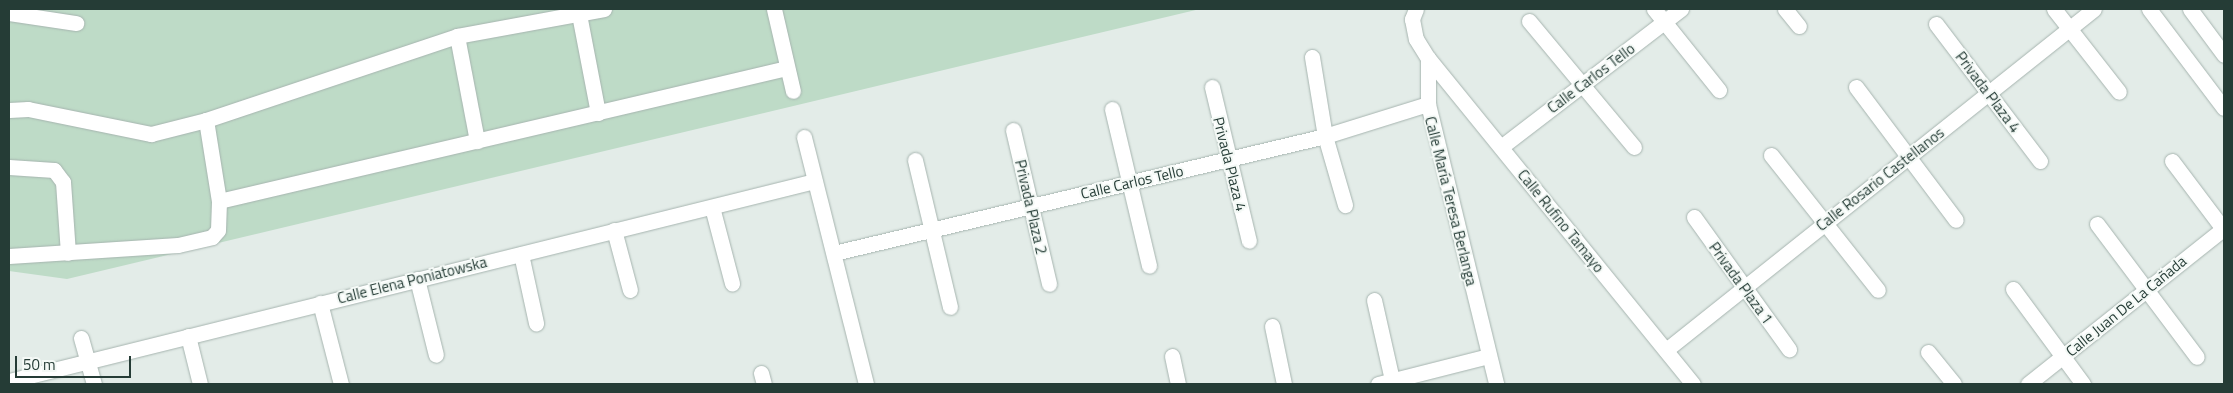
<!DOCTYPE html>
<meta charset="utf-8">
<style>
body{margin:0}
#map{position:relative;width:2233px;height:393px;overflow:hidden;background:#e3ece8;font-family:"Titillium Web",sans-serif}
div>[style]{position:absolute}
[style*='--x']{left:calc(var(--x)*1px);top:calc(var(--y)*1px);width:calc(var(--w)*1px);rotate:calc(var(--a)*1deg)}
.green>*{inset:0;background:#bedbc7}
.roads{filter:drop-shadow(0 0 1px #a6b4af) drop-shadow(0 0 1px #a6b4af)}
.minor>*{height:15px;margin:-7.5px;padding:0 7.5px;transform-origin:7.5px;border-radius:7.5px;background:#fff}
span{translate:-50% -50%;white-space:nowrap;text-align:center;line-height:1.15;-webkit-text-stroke:4px #f4f9f6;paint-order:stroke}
.street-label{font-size:15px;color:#253c36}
.frame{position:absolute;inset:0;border:10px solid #253c36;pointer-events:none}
.scale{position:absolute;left:15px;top:356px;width:116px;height:22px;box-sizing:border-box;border:2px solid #253c36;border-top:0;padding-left:6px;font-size:15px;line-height:18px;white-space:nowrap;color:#253c36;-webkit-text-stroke:4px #f4f9f6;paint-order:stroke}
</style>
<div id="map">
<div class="green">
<i style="clip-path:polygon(9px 9px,1200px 9px,67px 279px,9px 271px)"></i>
</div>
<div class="roads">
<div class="minor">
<i style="--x:578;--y:9;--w:106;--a:79.1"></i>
<i style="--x:604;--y:9;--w:149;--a:169.6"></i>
<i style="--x:457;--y:36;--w:265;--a:161.5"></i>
<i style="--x:206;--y:120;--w:82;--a:80.9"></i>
<i style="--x:219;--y:201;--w:583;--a:-13.18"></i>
<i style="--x:774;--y:9;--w:84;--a:77"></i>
<i style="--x:1416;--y:9;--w:11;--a:112"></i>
<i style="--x:1412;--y:19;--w:20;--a:79"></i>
<i style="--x:1416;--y:39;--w:22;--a:58"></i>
<i style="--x:1428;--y:58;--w:46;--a:90"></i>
<i style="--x:1428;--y:104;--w:288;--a:76.3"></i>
<i style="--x:1654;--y:9;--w:104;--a:51.3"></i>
<i style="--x:1785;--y:9;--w:22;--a:51"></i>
<i style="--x:2054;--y:9;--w:105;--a:51.9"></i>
<i style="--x:2149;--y:9;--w:124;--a:52.9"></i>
<i style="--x:2190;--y:9;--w:57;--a:53.5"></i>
<i style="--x:9;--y:13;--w:68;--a:8.5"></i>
<i style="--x:1529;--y:21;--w:164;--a:50.2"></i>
<i style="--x:1936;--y:24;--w:172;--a:52.8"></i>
<i style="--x:457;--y:36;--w:107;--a:79.2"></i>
<i style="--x:1312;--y:57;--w:80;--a:80.7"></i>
<i style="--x:1325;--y:136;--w:72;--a:73.8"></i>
<i style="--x:1428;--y:58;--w:420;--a:50.9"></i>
<i style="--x:1212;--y:87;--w:158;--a:76.5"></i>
<i style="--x:1856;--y:87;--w:166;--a:53.1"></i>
<i style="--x:1112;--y:109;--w:161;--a:76.7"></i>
<i style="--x:9;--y:110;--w:19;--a:-3"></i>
<i style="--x:28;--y:109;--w:126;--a:11.5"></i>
<i style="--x:151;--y:134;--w:57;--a:-14.3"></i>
<i style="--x:1013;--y:130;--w:158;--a:76.8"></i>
<i style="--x:804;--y:137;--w:255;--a:75.9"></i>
<i style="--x:1501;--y:147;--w:227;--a:-37.5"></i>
<i style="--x:1771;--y:155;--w:172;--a:51.6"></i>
<i style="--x:915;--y:160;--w:151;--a:76.6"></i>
<i style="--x:2172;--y:161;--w:86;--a:53"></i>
<i style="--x:9;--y:167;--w:45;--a:3.8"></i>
<i style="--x:54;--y:170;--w:15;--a:53"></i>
<i style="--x:63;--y:182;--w:71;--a:86"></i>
<i style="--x:712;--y:207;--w:79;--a:75.3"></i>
<i style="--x:1694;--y:217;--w:163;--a:54.3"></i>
<i style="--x:2097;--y:224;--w:166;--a:53.1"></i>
<i style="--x:614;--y:230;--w:62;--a:75.1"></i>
<i style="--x:834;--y:253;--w:505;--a:-13.4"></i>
<i style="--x:1325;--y:136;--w:108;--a:-17.3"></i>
<i style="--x:521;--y:254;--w:71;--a:77.7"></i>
<i style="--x:9;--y:256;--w:169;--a:-3.7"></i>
<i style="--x:178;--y:245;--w:35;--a:-13"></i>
<i style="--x:212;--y:237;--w:9;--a:-49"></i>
<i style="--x:218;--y:230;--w:29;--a:-88"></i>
<i style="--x:417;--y:279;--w:78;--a:76"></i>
<i style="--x:2013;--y:289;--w:118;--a:53.6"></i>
<i style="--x:1374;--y:300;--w:86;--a:77.3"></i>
<i style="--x:320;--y:303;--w:84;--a:75.5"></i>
<i style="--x:1272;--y:326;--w:59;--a:78.3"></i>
<i style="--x:188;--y:336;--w:49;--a:76"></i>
<i style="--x:81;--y:338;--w:48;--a:74.2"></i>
<i style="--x:1666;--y:350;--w:547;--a:-38.55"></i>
<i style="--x:1928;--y:352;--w:41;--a:50.9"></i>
<i style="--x:1172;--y:356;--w:29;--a:78"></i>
<i style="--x:761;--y:373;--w:11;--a:75"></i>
<i style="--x:9;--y:381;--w:830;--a:-13.94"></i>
<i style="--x:1378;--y:384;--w:114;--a:-14.2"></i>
<i style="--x:2028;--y:384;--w:251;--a:-38.5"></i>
</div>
</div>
<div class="street-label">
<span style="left:1591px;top:78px;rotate:-37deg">Calle Carlos Tello</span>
<span style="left:1988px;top:92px;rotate:53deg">Privada Plaza 4</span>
<span style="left:1230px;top:164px;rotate:76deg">Privada Plaza 4</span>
<span style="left:1880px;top:179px;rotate:-38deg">Calle Rosario Castellanos</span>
<span style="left:1132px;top:182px;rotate:-13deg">Calle Carlos Tello</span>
<span style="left:1451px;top:201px;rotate:76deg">Calle María Teresa Berlanga</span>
<span style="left:1031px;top:207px;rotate:77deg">Privada Plaza 2</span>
<span style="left:1561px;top:221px;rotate:51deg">Calle Rufino Tamayo</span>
<span style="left:412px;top:280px;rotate:-14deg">Calle Elena Poniatowska</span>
<span style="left:1741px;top:283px;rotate:54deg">Privada Plaza 1</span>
<span style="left:2126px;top:306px;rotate:-39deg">Calle Juan De La Cañada</span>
</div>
<div class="frame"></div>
<div class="scale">50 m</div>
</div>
